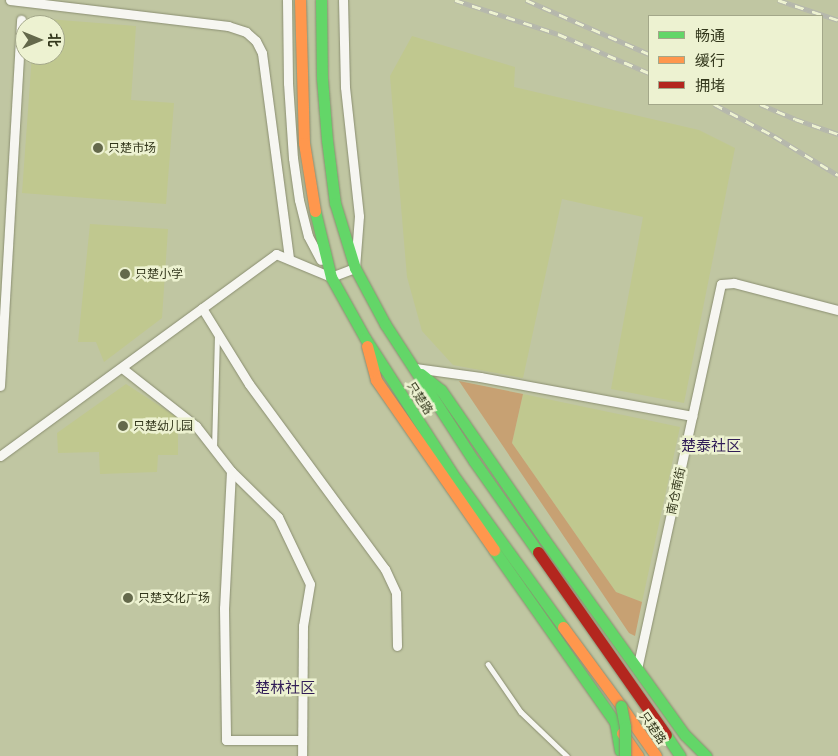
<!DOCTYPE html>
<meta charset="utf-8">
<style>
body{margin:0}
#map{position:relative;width:838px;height:756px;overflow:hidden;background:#c0c6a2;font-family:Mulish,"Noto Sans SC",sans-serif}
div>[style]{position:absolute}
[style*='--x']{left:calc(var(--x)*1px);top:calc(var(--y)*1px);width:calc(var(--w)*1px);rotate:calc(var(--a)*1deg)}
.built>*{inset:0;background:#c0c88f}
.forest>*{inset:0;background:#c7a173}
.roads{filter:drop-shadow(0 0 1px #8a8e71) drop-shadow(0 0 1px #8a8e71)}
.lane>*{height:4.5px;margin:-2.25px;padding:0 2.25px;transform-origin:2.25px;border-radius:2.25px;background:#f6f6f1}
.street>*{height:9px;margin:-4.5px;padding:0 4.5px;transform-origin:4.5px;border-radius:4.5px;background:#f6f6f1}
.fast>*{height:11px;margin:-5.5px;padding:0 5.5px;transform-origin:5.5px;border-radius:5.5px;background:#63d668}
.slow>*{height:11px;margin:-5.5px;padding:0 5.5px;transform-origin:5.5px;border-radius:5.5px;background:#ff974d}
.jam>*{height:11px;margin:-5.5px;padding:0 5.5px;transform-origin:5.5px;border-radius:5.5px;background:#b3261e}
.rail>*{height:5px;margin-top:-2.5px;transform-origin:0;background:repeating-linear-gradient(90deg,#edf2d1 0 9px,#b5b7ad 0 18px);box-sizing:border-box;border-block:1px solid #b5b7ad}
.bridges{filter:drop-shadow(0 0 1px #8a8e71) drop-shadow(0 0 1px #8a8e71)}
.fast-bridge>*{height:11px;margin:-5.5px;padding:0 5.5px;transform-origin:5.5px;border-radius:5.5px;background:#63d668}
.dots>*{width:14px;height:14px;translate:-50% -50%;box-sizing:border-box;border:2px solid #edf2d1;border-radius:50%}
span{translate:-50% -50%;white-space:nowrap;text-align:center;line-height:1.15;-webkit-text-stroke:5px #edf2d1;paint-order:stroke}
.poi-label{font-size:12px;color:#33371c}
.left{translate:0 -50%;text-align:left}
.street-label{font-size:12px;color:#33371c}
.quarter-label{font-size:15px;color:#311d57}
.legend{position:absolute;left:648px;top:15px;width:175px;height:90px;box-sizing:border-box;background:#edf2d1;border:1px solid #a3a789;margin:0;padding:6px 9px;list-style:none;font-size:15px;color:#33371c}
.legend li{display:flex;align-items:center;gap:10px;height:25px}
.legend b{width:25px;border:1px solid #a3a789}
.north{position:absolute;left:15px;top:15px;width:50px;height:50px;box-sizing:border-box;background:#edf2d1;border:1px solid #a3a789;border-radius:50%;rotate:90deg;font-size:14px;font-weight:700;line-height:20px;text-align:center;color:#33371c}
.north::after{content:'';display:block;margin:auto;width:18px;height:22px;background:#64694b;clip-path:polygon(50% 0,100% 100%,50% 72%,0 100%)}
</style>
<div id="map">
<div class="built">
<i style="clip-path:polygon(35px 18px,136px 26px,131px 100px,174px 103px,166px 204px,22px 193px,32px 55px,55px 55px,55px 25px,35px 25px)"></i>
<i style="clip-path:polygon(412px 36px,515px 67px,514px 87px,699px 130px,735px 148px,684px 403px,611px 389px,643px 217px,562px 199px,523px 378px,453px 365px,422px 331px,407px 277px,390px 76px)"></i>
<i style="clip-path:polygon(90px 224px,168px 229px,162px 318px,104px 362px,96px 342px,78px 342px)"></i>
<i style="clip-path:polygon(126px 384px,178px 418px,178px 455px,158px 455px,157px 472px,100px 474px,99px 452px,58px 453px,57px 433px)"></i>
<i style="clip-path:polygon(523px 394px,680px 427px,642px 602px,616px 592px,512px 443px)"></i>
</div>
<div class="forest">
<i style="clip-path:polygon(459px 381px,523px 394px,512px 443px,616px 592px,642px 602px,635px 636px,629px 633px)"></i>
</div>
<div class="roads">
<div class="lane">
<i style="--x:214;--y:449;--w:112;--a:-88.5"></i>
<i style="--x:488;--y:664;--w:58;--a:55.5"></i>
<i style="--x:521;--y:712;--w:64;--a:43.7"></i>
</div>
<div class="street">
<i style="--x:10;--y:0;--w:220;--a:6.8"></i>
<i style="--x:228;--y:26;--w:19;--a:18"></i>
<i style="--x:246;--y:32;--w:13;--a:42"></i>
<i style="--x:256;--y:41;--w:13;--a:63"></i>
<i style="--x:262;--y:53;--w:208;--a:82.5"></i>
<i style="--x:287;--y:0;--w:83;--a:89.3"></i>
<i style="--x:288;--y:83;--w:75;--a:86.2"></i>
<i style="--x:293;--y:158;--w:42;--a:81.9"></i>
<i style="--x:299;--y:200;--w:37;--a:76"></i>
<i style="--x:308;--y:236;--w:27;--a:62"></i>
<i style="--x:202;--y:308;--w:89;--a:58.3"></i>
<i style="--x:249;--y:384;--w:230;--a:53.7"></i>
<i style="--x:385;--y:569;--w:26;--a:65"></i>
<i style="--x:396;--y:593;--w:53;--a:88.9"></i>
<i style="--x:122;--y:368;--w:94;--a:38.1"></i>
<i style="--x:196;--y:426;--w:57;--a:52.1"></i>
<i style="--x:231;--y:471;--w:66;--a:44.4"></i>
<i style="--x:278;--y:517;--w:74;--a:64.5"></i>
<i style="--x:310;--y:584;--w:43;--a:99.5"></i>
<i style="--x:303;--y:626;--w:130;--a:90.4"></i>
<i style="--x:415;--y:368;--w:66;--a:7.9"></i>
<i style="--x:480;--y:377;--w:216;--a:10.4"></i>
<i style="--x:0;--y:386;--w:367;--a:-86.7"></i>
<i style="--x:0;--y:456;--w:342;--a:-36.2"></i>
<i style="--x:276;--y:254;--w:60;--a:22.7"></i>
<i style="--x:331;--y:277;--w:26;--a:-21"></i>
<i style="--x:355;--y:268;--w:52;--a:-85.6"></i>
<i style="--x:359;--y:216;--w:130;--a:-96.2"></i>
<i style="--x:345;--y:87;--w:87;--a:-91.3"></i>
<i style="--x:231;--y:471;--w:137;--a:92.9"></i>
<i style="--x:224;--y:608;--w:132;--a:89.1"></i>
<i style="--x:226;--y:740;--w:76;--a:0"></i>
<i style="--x:637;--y:669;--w:394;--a:-77.7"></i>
<i style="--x:721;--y:284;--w:13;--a:-4"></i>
<i style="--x:734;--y:283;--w:107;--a:14.6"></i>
</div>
<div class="fast">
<i style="--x:321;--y:0;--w:78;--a:89.3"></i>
<i style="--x:322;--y:78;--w:62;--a:85.4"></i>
<i style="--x:327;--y:140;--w:64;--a:82.8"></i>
<i style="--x:335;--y:203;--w:68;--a:72.9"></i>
<i style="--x:355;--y:268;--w:64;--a:61.8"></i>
<i style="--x:385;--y:324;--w:163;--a:57"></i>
<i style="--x:474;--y:461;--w:111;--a:54.9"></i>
<i style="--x:315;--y:211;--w:68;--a:76.4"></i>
<i style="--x:331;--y:277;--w:70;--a:60.9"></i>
<i style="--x:365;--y:338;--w:168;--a:57.2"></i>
<i style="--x:456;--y:479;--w:183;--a:54.1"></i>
<i style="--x:421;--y:374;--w:26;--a:39"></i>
<i style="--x:441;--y:390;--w:181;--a:55.3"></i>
<i style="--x:544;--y:539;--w:241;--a:54.3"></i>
<i style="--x:685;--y:735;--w:30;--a:45"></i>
<i style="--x:494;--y:550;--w:210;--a:54.9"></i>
<i style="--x:615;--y:722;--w:29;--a:80"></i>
<i style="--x:666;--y:735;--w:25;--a:56"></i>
</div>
<div class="slow">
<i style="--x:300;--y:0;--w:143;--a:88.4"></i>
<i style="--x:304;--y:143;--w:69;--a:80.8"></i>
<i style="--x:367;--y:346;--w:35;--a:75"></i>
<i style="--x:376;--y:380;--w:207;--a:55.2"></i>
<i style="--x:563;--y:627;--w:98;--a:53.7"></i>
<i style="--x:621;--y:706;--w:61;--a:55"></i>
<i style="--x:622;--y:733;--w:28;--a:55"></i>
</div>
<div class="jam">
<i style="--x:538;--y:552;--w:223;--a:55"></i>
</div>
</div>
<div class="rail">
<i style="--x:455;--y:0;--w:108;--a:18.3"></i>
<i style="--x:558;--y:34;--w:99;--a:23.2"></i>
<i style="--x:526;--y:0;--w:134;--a:23.7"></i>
<i style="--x:778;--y:0;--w:63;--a:18.4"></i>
<i style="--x:714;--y:104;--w:68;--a:28.1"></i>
<i style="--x:774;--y:136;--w:75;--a:31.4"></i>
<i style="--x:760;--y:104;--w:38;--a:23"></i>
<i style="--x:795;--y:119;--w:46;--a:19.2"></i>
</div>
<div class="bridges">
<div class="fast-bridge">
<i style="--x:621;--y:706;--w:21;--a:79"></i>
<i style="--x:625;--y:727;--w:29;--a:90"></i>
</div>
</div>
<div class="dots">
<i style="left:98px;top:148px;background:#64694b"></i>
<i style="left:125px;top:274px;background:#64694b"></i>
<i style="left:123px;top:426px;background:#64694b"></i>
<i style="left:128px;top:598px;background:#64694b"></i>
</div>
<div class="poi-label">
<span class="left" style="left:108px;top:148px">只楚市场</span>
<span class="left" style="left:135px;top:274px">只楚小学</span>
<span class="left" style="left:133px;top:426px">只楚幼儿园</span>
<span class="left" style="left:138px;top:598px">只楚文化广场</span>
</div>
<div class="street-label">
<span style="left:420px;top:398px;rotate:57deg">只楚路</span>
<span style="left:676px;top:491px;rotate:-78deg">南仓南街</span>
<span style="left:653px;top:728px;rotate:55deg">只楚路</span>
</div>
<div class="quarter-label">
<span style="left:711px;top:446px">楚泰社区</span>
<span style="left:285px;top:688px">楚林社区</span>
</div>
<ul class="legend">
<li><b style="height:6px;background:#63d668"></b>畅通</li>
<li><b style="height:6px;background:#ff974d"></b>缓行</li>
<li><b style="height:6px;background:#b3261e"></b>拥堵</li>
</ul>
<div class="north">北</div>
</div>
